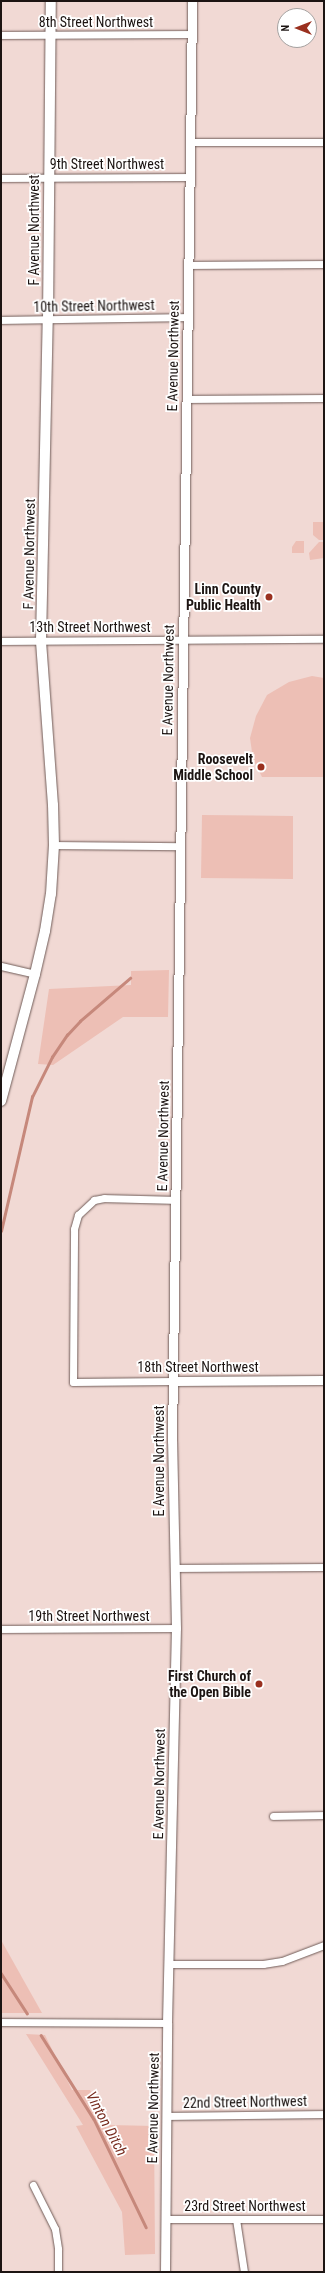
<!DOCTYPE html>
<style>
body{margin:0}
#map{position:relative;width:325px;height:2273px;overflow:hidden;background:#f1d9d4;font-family:"Roboto Condensed",sans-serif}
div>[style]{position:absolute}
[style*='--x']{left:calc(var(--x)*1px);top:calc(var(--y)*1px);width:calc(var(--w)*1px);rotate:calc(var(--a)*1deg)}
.green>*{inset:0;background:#edbfb5}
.stream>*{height:2.5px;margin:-1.25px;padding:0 1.25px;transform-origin:1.25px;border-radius:1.25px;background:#c6887b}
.roads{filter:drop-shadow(0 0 1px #705c58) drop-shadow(0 0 1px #705c58)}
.minor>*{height:7px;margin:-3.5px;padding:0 3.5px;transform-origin:3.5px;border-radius:3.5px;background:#fff}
.tertiary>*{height:9px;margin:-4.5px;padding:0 4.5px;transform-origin:4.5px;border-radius:4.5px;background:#fff}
.secondary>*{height:10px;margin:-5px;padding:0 5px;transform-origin:5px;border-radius:5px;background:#fff}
.dots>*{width:11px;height:11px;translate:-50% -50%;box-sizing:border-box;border:2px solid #fff;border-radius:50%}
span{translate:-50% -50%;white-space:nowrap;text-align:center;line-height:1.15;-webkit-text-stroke:3.5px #fff;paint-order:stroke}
.street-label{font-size:14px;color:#1c1412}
.poi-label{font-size:14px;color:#1c1412;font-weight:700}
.right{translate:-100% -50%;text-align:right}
.water-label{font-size:15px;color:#772b1e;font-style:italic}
.frame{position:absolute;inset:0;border:2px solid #1c1412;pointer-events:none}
.north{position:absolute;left:277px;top:8px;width:40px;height:40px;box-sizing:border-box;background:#fff;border:1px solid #a4a1a0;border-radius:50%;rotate:270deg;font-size:11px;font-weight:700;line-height:16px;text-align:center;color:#1c1412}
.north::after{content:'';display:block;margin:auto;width:14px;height:18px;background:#9a301f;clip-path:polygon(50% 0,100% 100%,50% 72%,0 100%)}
</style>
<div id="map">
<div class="green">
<i style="clip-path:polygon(313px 522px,324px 522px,324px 540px,319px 540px,313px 535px)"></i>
<i style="clip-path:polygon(296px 541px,304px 541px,304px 553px,292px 553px,292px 547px)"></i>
<i style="clip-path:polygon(319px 542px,324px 542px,324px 558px,310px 560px,309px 553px)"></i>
<i style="clip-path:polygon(312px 676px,324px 678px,324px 777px,262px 777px,253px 759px,250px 738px,256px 716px,267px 695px,289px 682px)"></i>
<i style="clip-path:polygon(202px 815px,293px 816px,293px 879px,201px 878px)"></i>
<i style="clip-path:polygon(169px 970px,168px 1017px,123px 1017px,53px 1065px,38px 1064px,49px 989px,131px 985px,131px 971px)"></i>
<i style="clip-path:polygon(1px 1940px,42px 2013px,1px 2013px)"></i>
<i style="clip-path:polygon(26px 2034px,45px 2035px,72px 2090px,90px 2090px,109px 2125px,154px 2126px,155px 2254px,125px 2255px,122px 2212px,76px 2126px,83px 2125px)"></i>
</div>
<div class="stream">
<i style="--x:1;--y:1231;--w:138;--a:-77"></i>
<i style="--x:32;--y:1097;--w:45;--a:-63.4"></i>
<i style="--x:52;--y:1057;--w:27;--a:-56"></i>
<i style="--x:67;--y:1035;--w:19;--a:-47"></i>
<i style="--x:80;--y:1021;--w:66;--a:-40.7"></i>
<i style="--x:1;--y:1973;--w:48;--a:57"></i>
<i style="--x:41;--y:2035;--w:99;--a:57.8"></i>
<i style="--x:94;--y:2119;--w:120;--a:64.3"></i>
</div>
<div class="roads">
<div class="minor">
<i style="--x:1;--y:35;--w:190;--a:-0.3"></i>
<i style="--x:190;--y:142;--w:134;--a:0"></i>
<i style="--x:1;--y:178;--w:189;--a:-0.3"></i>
<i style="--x:188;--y:265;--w:136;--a:-0.4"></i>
<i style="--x:1;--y:320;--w:187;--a:-0.9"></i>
<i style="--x:186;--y:399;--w:138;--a:-0.4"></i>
<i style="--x:1;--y:641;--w:323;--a:-0.4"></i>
<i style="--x:54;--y:845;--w:127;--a:0.5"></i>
<i style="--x:1;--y:966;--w:35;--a:13"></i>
<i style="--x:174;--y:1381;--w:101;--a:179.4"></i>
<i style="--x:73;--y:1382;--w:153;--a:-89.6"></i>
<i style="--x:74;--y:1229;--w:15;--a:-74"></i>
<i style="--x:78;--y:1215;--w:22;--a:-43"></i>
<i style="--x:94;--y:1200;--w:10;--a:-11"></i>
<i style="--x:104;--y:1198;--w:72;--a:1.6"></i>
<i style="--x:176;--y:1568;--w:148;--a:-0.4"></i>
<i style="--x:1;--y:1629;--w:175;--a:-0.3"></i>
<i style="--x:273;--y:1816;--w:51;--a:-1.1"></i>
<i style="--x:169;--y:1964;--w:94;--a:0"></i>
<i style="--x:263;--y:1964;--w:19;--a:-9"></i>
<i style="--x:282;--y:1961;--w:45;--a:-20.9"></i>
<i style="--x:1;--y:2022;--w:166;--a:0.3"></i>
<i style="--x:167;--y:2116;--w:157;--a:-0.7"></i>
<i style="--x:33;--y:2185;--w:49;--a:63.4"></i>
<i style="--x:55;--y:2229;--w:20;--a:81"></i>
<i style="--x:58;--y:2249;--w:23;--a:90"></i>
<i style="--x:165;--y:2219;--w:159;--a:0"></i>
<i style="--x:236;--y:2219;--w:54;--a:81.4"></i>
</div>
<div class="tertiary">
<i style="--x:174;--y:1381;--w:150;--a:-0.4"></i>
<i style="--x:165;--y:2272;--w:249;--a:-89.5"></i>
<i style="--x:167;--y:2023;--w:395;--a:-88.7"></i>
<i style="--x:176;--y:1628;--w:187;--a:-91.2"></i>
<i style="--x:172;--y:1441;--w:1440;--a:-89.2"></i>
</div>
<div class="secondary">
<i style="--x:1;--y:1101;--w:131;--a:-75"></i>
<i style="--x:35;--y:974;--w:44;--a:-76.9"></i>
<i style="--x:45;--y:931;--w:37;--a:-81"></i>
<i style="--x:51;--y:894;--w:49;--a:-86.5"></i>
<i style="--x:54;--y:845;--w:40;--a:-91.4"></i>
<i style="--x:53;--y:805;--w:164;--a:-94.2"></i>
<i style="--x:41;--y:641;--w:321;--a:-88.8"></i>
<i style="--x:48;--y:320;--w:319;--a:-89.5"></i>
</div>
</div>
<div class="dots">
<i style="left:269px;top:597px;background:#9a301f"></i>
<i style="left:261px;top:767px;background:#9a301f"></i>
<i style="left:259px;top:1684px;background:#9a301f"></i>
</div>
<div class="street-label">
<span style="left:96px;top:22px">8th Street Northwest</span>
<span style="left:107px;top:164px">9th Street Northwest</span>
<span style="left:34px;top:230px;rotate:-90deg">F Avenue Northwest</span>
<span style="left:94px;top:306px;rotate:-1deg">10th Street Northwest</span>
<span style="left:173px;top:356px;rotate:-89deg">E Avenue Northwest</span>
<span style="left:29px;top:554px;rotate:-89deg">F Avenue Northwest</span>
<span style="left:90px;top:627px">13th Street Northwest</span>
<span style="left:168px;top:680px;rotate:-89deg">E Avenue Northwest</span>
<span style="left:163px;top:1136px;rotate:-89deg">E Avenue Northwest</span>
<span style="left:198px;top:1367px">18th Street Northwest</span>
<span style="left:159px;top:1461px;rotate:-90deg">E Avenue Northwest</span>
<span style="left:89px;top:1616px">19th Street Northwest</span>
<span style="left:159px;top:1784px;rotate:-89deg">E Avenue Northwest</span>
<span style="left:245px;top:2102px;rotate:-1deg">22nd Street Northwest</span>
<span style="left:153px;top:2108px;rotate:-89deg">E Avenue Northwest</span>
<span style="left:245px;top:2206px">23rd Street Northwest</span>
</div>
<div class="poi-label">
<span class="right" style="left:261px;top:597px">Linn County<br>Public Health</span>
<span class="right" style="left:253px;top:767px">Roosevelt<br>Middle School</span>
<span class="right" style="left:251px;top:1684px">First Church of<br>the Open Bible</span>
</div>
<div class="water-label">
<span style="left:106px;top:2124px;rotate:62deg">Vinton Ditch</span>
</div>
<div class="frame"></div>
<div class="north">N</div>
</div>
